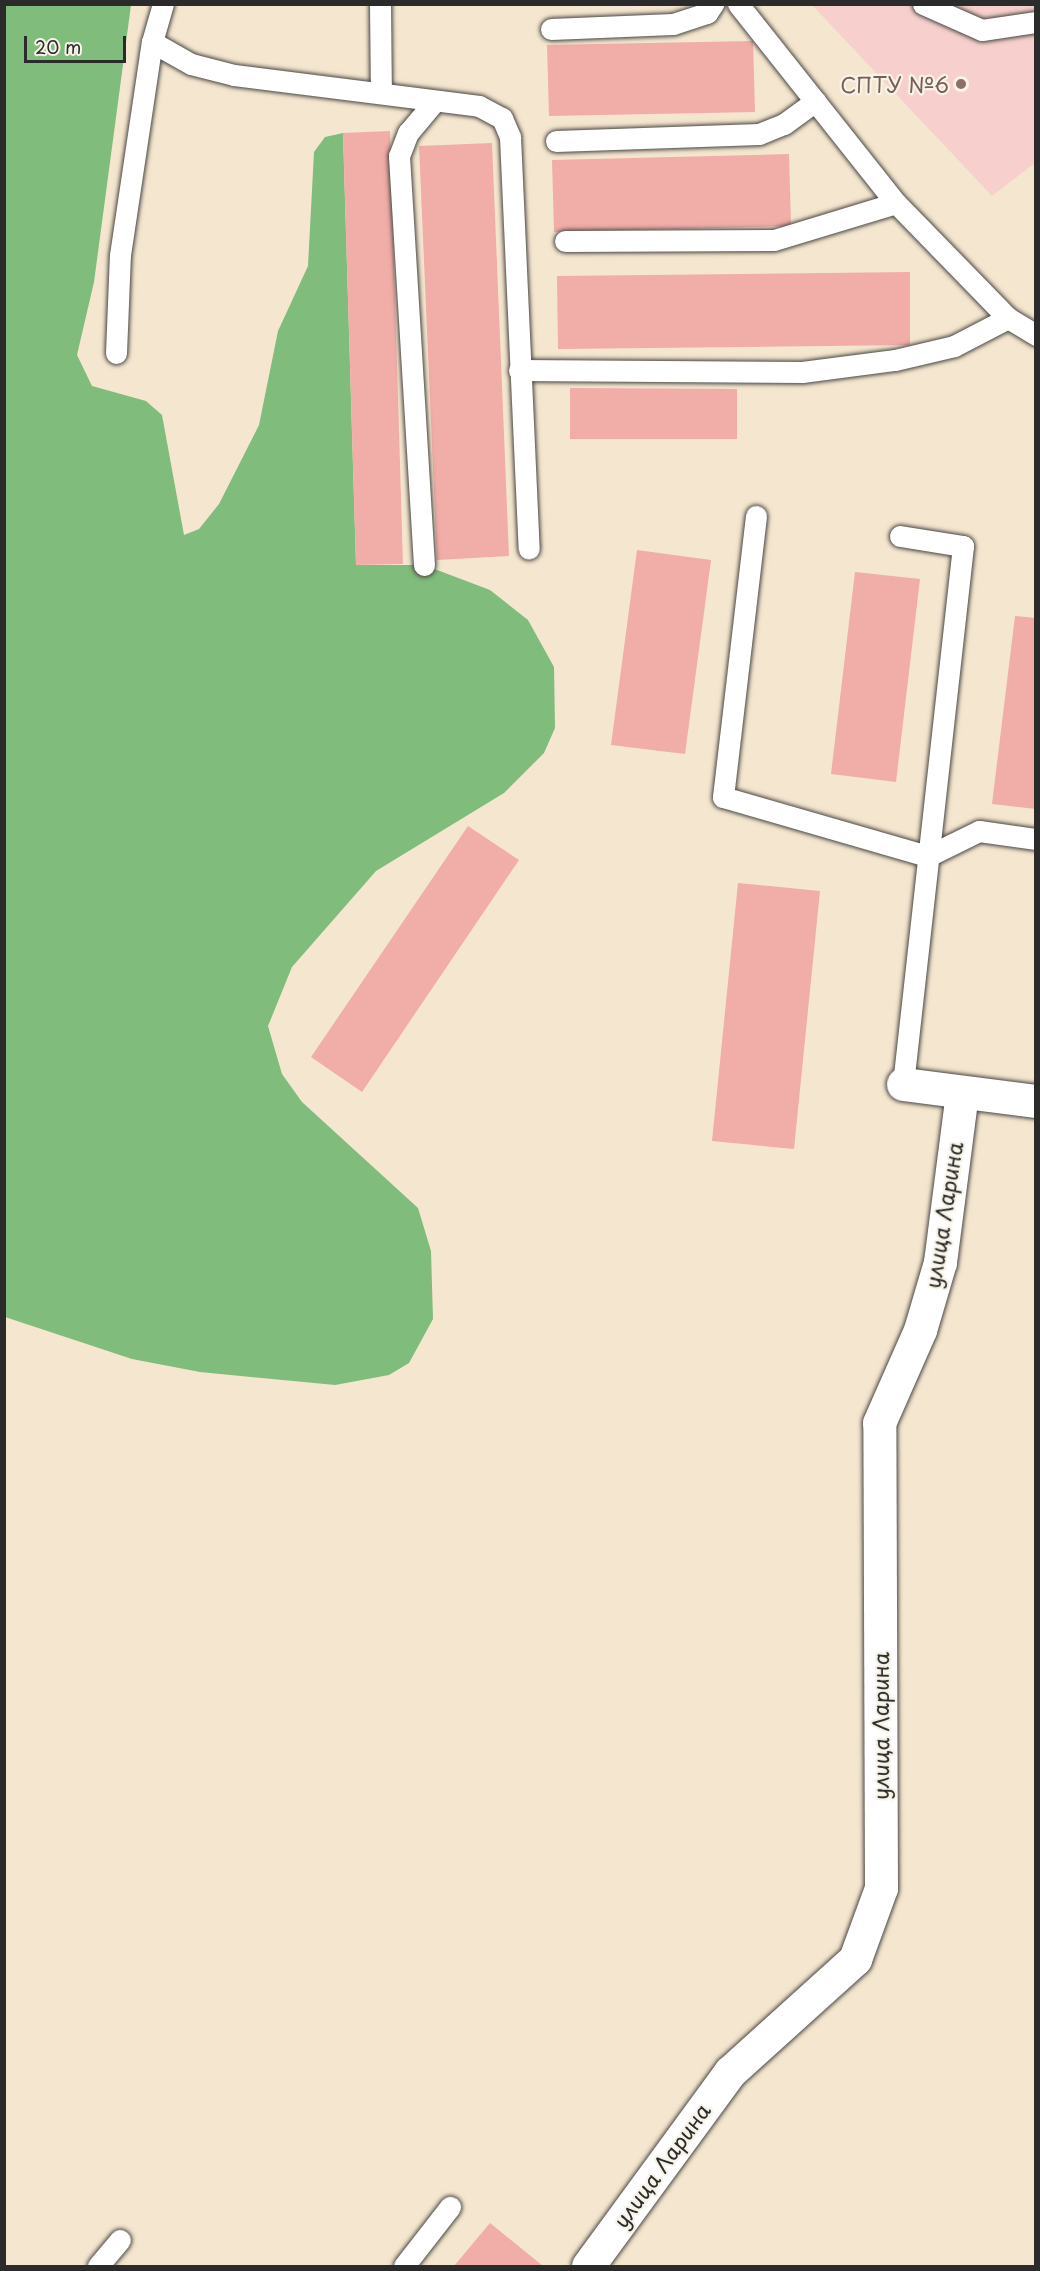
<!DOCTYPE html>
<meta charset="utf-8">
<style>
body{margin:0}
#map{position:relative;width:1040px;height:2271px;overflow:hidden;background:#f5e6cf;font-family:"Playpen Sans",sans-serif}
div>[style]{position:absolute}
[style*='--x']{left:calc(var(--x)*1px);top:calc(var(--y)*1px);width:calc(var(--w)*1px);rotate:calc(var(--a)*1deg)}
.built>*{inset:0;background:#f7d0ce}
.forest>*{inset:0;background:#80bc7b}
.building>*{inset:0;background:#f1ada8}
.roads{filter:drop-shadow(0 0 2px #494744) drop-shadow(0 0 2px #494744)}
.service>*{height:21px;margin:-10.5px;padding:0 10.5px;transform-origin:10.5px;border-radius:10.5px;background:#fff}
.minor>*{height:33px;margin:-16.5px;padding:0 16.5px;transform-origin:16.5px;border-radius:16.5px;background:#fff}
.dots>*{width:16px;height:16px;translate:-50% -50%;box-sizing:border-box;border:3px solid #f7f3e8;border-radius:50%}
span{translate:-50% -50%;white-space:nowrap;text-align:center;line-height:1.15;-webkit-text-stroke:4.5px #f7f3e8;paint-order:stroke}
.education-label{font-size:21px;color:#785e54}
.right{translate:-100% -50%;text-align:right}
.street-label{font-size:21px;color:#2b2b2b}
.frame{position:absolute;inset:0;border:6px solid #2b2b2b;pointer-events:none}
.scale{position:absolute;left:24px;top:36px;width:102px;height:27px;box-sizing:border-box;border:3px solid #2b2b2b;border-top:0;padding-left:8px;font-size:18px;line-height:21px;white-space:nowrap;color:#2b2b2b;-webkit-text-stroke:4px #f7f3e8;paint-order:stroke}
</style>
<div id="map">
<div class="built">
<i style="clip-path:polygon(812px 5px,1035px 5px,1035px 163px,992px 196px)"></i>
</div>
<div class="forest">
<i style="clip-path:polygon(5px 5px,131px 5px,94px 282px,77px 355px,92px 386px,146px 401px,162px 415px,184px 535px,199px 529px,219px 504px,259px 425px,278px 331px,308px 266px,314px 152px,325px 137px,343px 133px,356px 565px,424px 565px,490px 590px,528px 620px,554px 667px,555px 728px,544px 753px,504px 793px,376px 871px,292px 967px,268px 1026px,282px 1074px,302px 1102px,418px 1208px,431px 1251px,433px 1319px,409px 1363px,389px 1375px,335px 1385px,200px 1372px,132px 1359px,5px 1317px)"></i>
</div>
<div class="building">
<i style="clip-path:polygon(753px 41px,755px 112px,549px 116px,547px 45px)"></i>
<i style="clip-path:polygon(390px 131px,403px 564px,356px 565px,343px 133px)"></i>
<i style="clip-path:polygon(492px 143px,509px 556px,437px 560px,419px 146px)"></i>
<i style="clip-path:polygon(789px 154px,791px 226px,554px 232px,552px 160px)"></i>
<i style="clip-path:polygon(910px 272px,910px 345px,558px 349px,557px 276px)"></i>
<i style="clip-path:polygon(570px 388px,737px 389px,737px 439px,570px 439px)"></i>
<i style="clip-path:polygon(637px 550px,711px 560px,685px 754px,611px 745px)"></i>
<i style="clip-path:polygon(855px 572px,920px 579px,896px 782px,831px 774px)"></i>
<i style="clip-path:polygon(1015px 616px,1036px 618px,1036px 809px,992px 804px)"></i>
<i style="clip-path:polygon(468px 826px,519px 860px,362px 1092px,311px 1057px)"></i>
<i style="clip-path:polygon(738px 883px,820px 891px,794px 1149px,712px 1141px)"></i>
<i style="clip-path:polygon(490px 2223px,543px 2266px,454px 2266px)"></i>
</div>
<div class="roads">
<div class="service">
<i style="--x:380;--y:4;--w:89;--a:89.4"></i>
<i style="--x:738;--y:4;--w:254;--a:51.6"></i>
<i style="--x:896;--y:203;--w:161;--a:45.8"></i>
<i style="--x:1008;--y:318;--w:33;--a:31"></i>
<i style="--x:923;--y:4;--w:64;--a:23.8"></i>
<i style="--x:982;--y:30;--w:55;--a:-8.4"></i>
<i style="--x:551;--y:29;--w:122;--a:-2.3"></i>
<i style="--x:673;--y:24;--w:36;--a:-18"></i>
<i style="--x:707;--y:13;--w:11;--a:-56"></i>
<i style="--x:152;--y:42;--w:45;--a:29.4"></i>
<i style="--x:191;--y:64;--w:44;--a:14.3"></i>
<i style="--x:234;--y:75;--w:247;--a:7.2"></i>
<i style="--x:479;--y:106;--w:26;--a:28"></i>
<i style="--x:502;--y:118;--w:21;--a:67"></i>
<i style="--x:510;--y:137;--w:412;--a:87.4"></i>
<i style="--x:556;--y:141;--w:203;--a:-2"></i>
<i style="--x:759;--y:134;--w:27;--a:-22"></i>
<i style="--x:784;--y:124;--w:39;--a:-36"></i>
<i style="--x:565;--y:241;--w:209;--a:-0.3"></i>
<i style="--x:774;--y:240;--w:127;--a:-16.9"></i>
<i style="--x:116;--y:353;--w:98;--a:-87.7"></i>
<i style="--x:120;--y:255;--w:215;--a:-81.5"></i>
<i style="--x:152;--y:42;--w:40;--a:-74"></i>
<i style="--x:519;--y:370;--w:283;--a:0.4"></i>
<i style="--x:802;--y:372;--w:94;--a:-7.4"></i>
<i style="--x:895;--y:360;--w:61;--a:-13.3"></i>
<i style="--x:954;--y:346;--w:61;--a:-27.4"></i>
<i style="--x:756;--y:516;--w:283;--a:96.7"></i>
<i style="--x:723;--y:797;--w:213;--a:16.1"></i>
<i style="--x:928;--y:856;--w:57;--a:-26.1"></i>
<i style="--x:979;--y:831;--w:58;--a:8"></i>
<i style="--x:900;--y:536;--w:64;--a:9"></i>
<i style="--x:963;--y:546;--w:541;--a:96.36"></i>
<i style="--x:424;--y:565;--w:410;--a:-93.5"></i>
<i style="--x:399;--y:156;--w:25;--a:-69"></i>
<i style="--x:408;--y:133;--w:40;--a:-50"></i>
<i style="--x:98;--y:2266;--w:34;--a:-50"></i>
<i style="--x:404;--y:2266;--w:75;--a:-52.1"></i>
</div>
<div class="minor">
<i style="--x:903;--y:1084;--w:134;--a:7.3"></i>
<i style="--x:588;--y:2266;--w:240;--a:-53.8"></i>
<i style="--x:730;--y:2072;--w:169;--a:-42.1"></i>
<i style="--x:855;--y:1959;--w:76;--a:-69.9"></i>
<i style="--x:881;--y:1888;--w:465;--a:-90.2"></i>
<i style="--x:879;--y:1423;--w:102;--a:-66.2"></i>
<i style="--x:920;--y:1330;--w:71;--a:-73.6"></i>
<i style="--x:940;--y:1262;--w:171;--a:-82.6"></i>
</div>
</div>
<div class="dots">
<i style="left:961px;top:84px;background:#8d6e63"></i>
</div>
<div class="education-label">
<span class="right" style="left:949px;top:84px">СПТУ №6</span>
</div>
<div class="street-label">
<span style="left:943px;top:1215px;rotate:-81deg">улица Ларина</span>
<span style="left:880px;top:1726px;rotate:-90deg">улица Ларина</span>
<span style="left:661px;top:2165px;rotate:-54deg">улица Ларина</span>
</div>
<div class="frame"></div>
<div class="scale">20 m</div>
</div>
